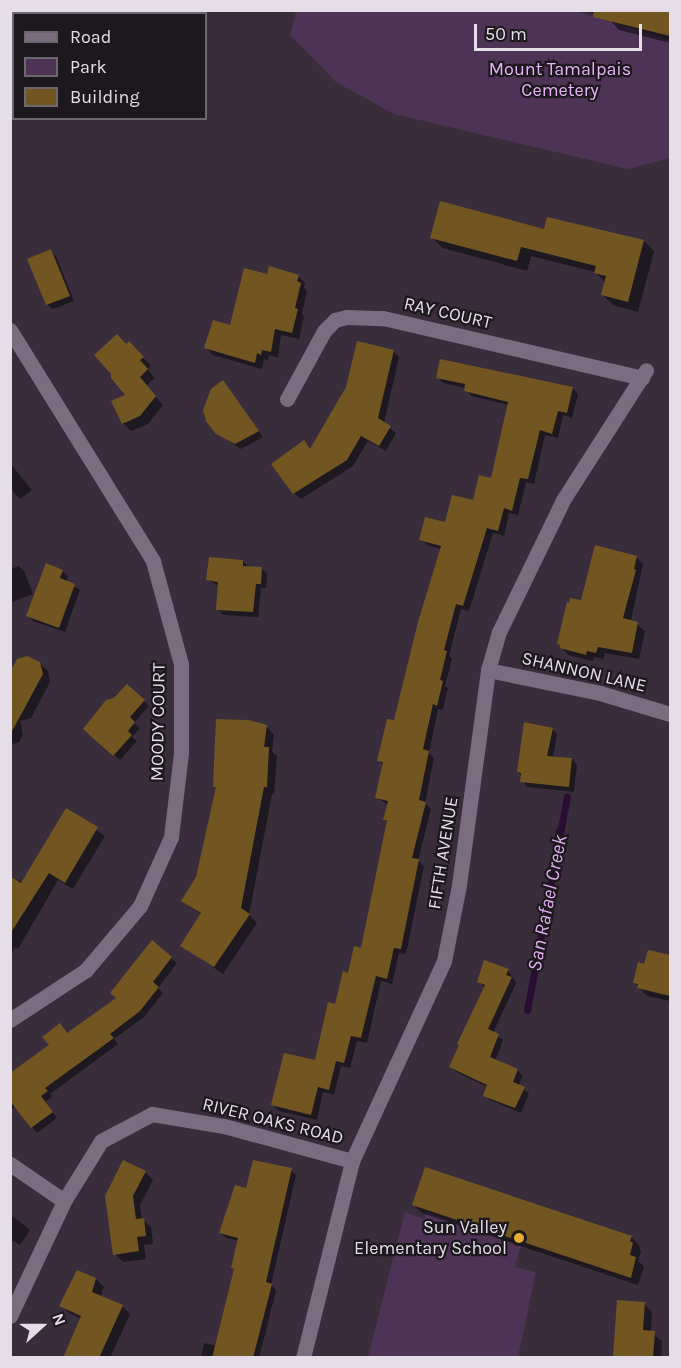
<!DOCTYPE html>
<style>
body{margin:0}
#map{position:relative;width:681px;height:1368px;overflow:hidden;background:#392d3c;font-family:Karla,sans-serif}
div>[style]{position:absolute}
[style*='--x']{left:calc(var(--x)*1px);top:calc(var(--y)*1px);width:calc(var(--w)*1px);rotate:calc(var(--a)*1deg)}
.green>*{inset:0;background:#4e3357}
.shadow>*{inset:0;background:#0007}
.stream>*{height:7px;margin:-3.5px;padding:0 3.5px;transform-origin:3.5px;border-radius:3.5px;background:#2b0d34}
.building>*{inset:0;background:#715621}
.minor>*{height:15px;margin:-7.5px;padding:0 7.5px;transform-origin:7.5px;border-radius:7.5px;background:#7b6d80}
.dots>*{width:16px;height:16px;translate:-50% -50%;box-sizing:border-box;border:3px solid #1d171e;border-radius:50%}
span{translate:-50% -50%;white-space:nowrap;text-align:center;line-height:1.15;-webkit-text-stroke:4.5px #1d171e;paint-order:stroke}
.park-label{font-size:18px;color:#e8b4f9}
.street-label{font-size:18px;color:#e5dee8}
.poi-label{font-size:18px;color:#e5dee8}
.right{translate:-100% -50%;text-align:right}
.water-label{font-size:20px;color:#e0acf0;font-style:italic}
.frame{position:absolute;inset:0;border:12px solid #e5dee8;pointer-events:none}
.legend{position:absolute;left:12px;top:12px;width:195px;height:108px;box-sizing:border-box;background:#1d171e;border:2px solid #6d676f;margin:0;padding:8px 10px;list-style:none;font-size:18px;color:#e5dee8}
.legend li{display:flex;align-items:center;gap:12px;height:30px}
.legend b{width:30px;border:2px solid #6d676f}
.north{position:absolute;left:12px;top:1296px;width:60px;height:60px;-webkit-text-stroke:4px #1d171e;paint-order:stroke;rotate:69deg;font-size:16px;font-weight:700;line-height:24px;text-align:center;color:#e5dee8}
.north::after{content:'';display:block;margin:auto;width:21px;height:27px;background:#e5dee8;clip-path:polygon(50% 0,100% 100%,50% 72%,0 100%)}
.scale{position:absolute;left:474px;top:24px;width:168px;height:27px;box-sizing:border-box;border:3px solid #e5dee8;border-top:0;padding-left:8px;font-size:18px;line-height:21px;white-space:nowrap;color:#e5dee8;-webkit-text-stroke:4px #1d171e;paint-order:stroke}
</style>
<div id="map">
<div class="green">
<i style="clip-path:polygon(572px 10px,670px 40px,670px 158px,628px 169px,394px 114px,336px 82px,290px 35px,296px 11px)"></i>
<i style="clip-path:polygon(405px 1212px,424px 1219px,427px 1212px,521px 1245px,515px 1267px,536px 1272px,518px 1357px,368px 1357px)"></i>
</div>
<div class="shadow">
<i style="clip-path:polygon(583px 10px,670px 10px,670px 43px,619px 30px,609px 19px)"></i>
<i style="clip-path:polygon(545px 231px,644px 241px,654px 251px,638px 312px,613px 305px,603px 295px,606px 283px,595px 272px,531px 256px,527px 271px,443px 248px,432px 238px)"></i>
<i style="clip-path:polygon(51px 251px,56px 256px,74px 301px,53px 309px,47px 304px)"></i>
<i style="clip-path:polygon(268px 275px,298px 276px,305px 283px,304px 288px,307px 291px,302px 314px,304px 317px,299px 339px,281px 335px,278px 358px,269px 355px,268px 361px,264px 359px,262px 369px,213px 355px,206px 348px,231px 327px)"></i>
<i style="clip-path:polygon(127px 346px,137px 351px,151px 366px,147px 369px,155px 378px,146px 386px,163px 405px,148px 424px,131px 431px,123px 423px,127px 396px)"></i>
<i style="clip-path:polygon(393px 351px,399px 357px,384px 423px,396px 433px,386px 451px,368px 441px,353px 466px,301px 499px,294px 493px,304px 442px,311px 450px,347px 387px)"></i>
<i style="clip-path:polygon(438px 377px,572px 388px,578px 394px,572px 418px,563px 415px,558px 438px,545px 435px,534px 484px,526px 482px,518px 515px,509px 513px,504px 536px,493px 533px,469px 611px,461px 609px,449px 656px,452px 658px,445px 686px,448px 688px,443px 710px,438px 709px,429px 753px,434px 758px,425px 803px,431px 809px,418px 861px,424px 866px,406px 954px,399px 953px,392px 984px,381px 981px,367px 1043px,357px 1041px,350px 1068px,341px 1066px,334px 1095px,323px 1092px,317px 1120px,279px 1111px,273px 1105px,316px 1062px,337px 1006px,362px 949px,388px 822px,385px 819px,388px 805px,376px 797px,384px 765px,379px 760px,395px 722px,441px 549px,427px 545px,421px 539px,474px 502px,492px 480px,509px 405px,471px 396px,466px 388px,443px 383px)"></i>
<i style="clip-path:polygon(223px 382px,263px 437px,241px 449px,217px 433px)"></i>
<i style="clip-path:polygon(10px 463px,32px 490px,20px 499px,10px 488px)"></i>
<i style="clip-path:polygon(636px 557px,643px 564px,631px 620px,645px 631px,639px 659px,605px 653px,603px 659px,594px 657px,593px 661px,568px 655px,559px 644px,582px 602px)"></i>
<i style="clip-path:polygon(243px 561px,249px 568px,262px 569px,267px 574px,266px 588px,261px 588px,258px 617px,223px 615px,218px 610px,219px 586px,208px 580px)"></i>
<i style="clip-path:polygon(19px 566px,24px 571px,33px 594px,12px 602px,10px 569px)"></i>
<i style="clip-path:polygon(62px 571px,68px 576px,66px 582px,80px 590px,65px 632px,33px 621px,28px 615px)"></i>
<i style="clip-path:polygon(39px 663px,48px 671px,50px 682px,31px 718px,20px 721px,23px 734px,19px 742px,10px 745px,10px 675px)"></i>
<i style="clip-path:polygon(144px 701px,149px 706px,134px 723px,140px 728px,132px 737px,137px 741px,120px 760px,90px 734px)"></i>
<i style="clip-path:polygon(266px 726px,274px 735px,272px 752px,277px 756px,274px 794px,272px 794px,249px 915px,257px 923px,223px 974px,182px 946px,202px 915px,183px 901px,198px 877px,217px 789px,214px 786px)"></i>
<i style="clip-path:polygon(552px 729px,557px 734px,553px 758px,572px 759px,577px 765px,574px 792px,527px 787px,518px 772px)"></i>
<i style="clip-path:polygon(67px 810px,105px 836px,73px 889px,58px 880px,18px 949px,15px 947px,12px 953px,10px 876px,23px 883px)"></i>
<i style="clip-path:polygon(152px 943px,177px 963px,158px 988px,163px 993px,145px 1016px,114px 1039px,118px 1044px,50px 1094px,52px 1097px,45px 1102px,57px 1118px,37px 1133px,16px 1106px,10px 1110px,10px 1075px,51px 1045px,60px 1025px,68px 1035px,117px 998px)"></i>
<i style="clip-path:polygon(649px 952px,670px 957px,670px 1001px,647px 996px,634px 982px,646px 965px)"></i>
<i style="clip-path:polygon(508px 970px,516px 983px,493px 1033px,503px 1040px,495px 1061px,517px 1070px,523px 1076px,518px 1086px,529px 1093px,521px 1113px,490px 1100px,484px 1095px,488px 1087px,456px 1072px,451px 1067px,486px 988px,479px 982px)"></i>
<i style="clip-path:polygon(291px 1170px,296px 1175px,271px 1285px,276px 1290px,259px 1358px,201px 1358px,204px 1343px,217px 1346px,235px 1270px,232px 1268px,239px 1241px,226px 1238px,221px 1233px,247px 1189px)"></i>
<i style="clip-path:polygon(145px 1172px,153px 1180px,140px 1205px,142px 1219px,151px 1227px,153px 1244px,144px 1245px,146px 1259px,123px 1262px,115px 1254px,107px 1196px)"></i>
<i style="clip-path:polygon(414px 1205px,631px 1237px,639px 1245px,641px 1252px,638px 1261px,644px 1266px,638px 1285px,422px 1213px)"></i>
<i style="clip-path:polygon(10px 1214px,30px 1230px,20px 1245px,14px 1241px,10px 1245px)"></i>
<i style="clip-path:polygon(96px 1279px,104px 1287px,100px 1298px,122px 1306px,130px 1314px,110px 1358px,65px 1358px,82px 1319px,69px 1313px,61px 1305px)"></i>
<i style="clip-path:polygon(644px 1304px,652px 1312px,651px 1333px,662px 1341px,661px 1358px,615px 1358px)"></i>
</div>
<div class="stream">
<i style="--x:527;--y:1010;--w:217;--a:-79.4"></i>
</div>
<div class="building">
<i style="clip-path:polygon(594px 10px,670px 10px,670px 36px,593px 17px)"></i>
<i style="clip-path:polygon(440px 201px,544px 229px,547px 217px,644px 240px,628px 302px,601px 295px,606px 276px,594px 273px,596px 266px,521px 247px,517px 261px,430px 238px)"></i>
<i style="clip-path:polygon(51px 249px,70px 296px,46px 305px,27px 259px)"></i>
<i style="clip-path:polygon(269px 266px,299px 275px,297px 281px,301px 283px,295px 308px,298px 309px,292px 333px,275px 329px,271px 352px,262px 350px,261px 355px,257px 353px,255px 363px,204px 348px,213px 320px,230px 325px,244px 268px,267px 274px)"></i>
<i style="clip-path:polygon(117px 334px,126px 344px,129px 341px,144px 357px,140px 360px,148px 369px,140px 377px,156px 396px,140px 416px,122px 424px,111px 401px,125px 395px,111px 378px,111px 374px,94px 355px)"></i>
<i style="clip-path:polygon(357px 341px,394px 350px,378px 418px,391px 426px,379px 446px,361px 436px,347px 460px,293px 494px,271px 464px,304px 440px,310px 449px,346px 387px)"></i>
<i style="clip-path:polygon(440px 359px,573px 387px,567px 413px,558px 411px,552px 434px,540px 430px,528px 479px,520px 478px,512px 511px,504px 508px,498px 531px,487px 528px,463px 606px,456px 604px,444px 650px,447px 651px,440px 680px,443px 681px,437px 706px,433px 704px,423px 749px,429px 751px,419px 800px,426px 802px,412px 858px,419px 859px,401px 949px,394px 948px,387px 979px,376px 976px,361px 1038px,351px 1036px,344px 1063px,336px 1061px,329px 1090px,318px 1087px,311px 1115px,271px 1105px,284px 1053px,315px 1060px,328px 1002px,335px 1004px,343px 971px,348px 973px,354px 946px,361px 948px,387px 820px,383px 820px,388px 801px,375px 798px,383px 762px,377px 761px,387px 719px,394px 720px,418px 622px,441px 546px,419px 540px,425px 517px,445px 522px,452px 495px,473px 500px,479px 475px,491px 478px,508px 402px,464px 391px,465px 384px,436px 378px)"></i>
<i style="clip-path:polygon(223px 380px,259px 431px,235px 444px,216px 434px,206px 421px,203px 410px,211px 389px)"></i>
<i style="clip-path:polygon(595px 545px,637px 556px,634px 569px,636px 570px,623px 618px,638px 622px,632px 653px,598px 647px,596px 653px,587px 651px,586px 655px,560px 648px,560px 645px,557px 644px,567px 602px,569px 603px,570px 598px,581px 600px)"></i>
<i style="clip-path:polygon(209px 557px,243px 560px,243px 566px,262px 567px,261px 584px,256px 584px,253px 612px,216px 610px,218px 582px,206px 580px)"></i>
<i style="clip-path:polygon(46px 563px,63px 570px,60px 578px,75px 584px,59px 628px,26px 616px)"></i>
<i style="clip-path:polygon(27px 656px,40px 662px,43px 674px,10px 735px,10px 672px,17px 659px)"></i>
<i style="clip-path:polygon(127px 684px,145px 700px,130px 717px,135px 722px,128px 731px,132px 735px,113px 756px,83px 729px,106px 700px,114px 698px)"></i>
<i style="clip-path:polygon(216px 719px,248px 720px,267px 725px,264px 747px,269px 747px,267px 787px,264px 787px,241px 908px,250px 914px,214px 967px,180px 946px,201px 913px,181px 901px,196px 877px,216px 787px,213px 787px)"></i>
<i style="clip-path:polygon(524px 722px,553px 728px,547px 756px,572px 758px,569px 787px,520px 782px,521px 773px,517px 772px)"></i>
<i style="clip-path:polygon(66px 808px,98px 827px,65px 883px,49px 873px,10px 934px,10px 876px,21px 883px)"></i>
<i style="clip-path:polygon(152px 940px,172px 957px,153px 982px,159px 987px,140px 1011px,110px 1034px,114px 1038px,45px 1088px,48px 1091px,41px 1096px,53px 1112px,31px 1128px,10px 1101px,10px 1073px,49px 1045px,42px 1037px,60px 1023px,67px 1033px,116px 998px,110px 993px)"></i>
<i style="clip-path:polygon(648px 950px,670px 955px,670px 996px,637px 988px,638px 984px,633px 983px,638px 962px,644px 964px)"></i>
<i style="clip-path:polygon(484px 960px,509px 969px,506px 975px,512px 977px,488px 1029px,499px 1034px,490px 1057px,518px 1069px,513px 1082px,525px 1087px,515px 1108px,483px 1096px,487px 1085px,449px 1067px,459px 1045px,457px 1044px,485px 985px,477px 982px)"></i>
<i style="clip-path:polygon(123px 1160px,146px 1171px,133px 1196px,136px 1219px,144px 1218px,146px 1236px,137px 1237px,139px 1251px,113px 1255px,105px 1196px)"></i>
<i style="clip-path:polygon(253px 1160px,292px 1168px,266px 1282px,272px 1284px,253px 1358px,212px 1358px,234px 1269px,231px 1268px,238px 1238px,219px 1233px,235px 1185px,246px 1188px)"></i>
<i style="clip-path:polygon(425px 1167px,632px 1236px,630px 1241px,633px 1243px,630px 1255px,636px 1257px,631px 1278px,412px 1205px)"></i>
<i style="clip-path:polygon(77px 1270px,96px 1278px,92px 1292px,123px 1305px,99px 1358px,63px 1358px,81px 1316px,59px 1306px)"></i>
<i style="clip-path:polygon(617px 1300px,645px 1302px,643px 1330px,655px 1331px,653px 1358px,613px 1358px)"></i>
</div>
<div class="minor">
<i style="--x:10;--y:330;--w:272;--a:58.2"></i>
<i style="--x:153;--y:561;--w:107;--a:74.8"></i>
<i style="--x:181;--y:664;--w:89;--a:90"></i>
<i style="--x:181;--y:753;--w:85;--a:96.8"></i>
<i style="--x:171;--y:837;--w:76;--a:114.2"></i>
<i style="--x:140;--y:906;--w:84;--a:130.2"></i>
<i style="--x:86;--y:970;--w:91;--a:146.7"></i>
<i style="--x:287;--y:399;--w:77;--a:-61.4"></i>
<i style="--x:324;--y:331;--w:16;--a:-45"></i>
<i style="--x:335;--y:320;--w:12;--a:-14"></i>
<i style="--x:347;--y:317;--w:36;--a:2"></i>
<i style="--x:383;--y:318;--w:266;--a:13"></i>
<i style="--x:488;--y:670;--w:114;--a:11.6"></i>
<i style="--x:600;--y:693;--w:73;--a:16.7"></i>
<i style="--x:10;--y:1164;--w:65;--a:34.4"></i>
<i style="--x:10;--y:1316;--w:127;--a:-64.8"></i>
<i style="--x:64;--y:1201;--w:70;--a:-58.3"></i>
<i style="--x:101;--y:1141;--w:58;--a:-27.9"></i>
<i style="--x:152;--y:1114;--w:73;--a:9.5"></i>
<i style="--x:224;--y:1126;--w:133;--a:15.3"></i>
<i style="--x:303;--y:1358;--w:203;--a:-76"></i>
<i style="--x:352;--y:1161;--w:220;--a:-65.3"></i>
<i style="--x:444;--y:961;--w:77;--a:-78.8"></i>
<i style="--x:459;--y:885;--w:217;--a:-82.3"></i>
<i style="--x:488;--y:670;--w:40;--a:-74"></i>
<i style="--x:499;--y:632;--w:147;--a:-64.1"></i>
<i style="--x:563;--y:500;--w:154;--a:-57.4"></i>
</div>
<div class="dots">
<i style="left:519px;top:1238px;background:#e5ad35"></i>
</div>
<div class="park-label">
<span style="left:560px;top:80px">Mount Tamalpais<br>Cemetery</span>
</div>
<div class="street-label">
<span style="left:448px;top:313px;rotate:13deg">RAY COURT</span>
<span style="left:584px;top:672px;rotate:13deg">SHANNON LANE</span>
<span style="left:158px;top:722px;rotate:-89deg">MOODY COURT</span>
<span style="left:443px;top:853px;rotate:-81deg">FIFTH AVENUE</span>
<span style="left:273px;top:1121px;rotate:14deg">RIVER OAKS ROAD</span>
</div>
<div class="poi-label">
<span class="right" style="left:507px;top:1238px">Sun Valley<br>Elementary School</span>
</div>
<div class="water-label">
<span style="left:547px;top:903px;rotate:-79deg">San Rafael Creek</span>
</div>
<div class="frame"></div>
<ul class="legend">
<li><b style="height:8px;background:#7b6d80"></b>Road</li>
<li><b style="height:16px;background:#4e3357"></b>Park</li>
<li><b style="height:16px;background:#715621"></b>Building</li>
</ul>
<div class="north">N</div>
<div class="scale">50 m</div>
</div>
